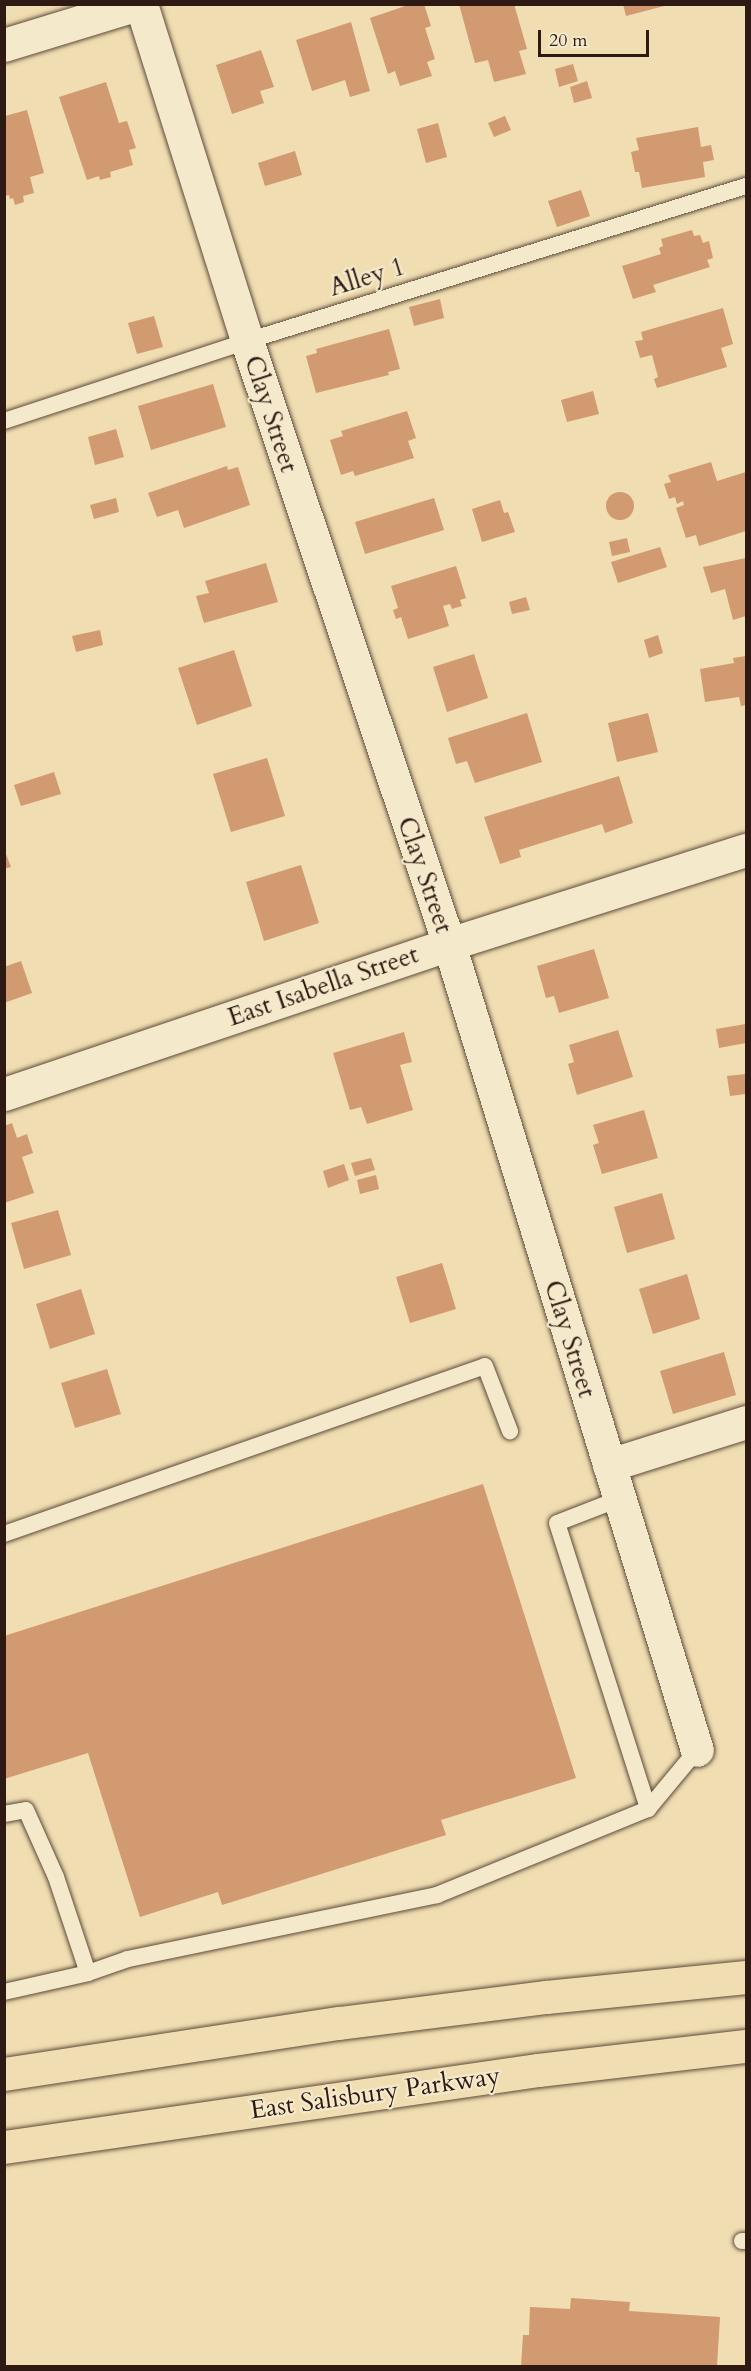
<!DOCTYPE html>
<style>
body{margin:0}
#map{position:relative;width:751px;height:2371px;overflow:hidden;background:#f0ddb1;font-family:Cardo,serif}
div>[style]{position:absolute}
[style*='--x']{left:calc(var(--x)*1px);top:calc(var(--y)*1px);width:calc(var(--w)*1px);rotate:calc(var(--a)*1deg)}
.building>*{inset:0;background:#d29a70}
.round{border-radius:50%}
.roads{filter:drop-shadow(0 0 2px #5e4b3a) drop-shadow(0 0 2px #5e4b3a)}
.service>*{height:16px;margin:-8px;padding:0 8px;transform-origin:8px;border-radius:8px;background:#f5e9cc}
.minor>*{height:33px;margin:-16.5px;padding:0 16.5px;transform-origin:16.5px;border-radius:16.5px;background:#f5e9cc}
.tertiary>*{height:33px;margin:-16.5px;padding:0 16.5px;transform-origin:16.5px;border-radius:16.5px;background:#f5e9cc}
.primary>*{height:33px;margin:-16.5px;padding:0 16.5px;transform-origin:16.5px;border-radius:16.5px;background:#f0ddb1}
span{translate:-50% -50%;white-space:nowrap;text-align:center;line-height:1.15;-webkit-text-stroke:4.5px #f5e9cc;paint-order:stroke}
.street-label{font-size:26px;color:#2e1a12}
.frame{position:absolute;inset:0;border:6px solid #2e1a12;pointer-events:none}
.scale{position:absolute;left:538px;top:30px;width:111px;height:27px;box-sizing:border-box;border:3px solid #2e1a12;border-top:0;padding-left:8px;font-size:18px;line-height:21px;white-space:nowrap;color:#2e1a12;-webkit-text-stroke:4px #f5e9cc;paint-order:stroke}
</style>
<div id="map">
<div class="building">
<i style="clip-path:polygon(411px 4px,424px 4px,431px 26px,425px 28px,435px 59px,427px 62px,432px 76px,400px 86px,395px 71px,388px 74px,370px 18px)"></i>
<i style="clip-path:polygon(459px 4px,514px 4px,527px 49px,519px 51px,526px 74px,494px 82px,488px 60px,475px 63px)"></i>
<i style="clip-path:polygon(623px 4px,668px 4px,668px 5px,626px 16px)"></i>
<i style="clip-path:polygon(351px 22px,370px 91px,350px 97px,345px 80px,312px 91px,296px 40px)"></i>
<i style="clip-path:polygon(261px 50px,274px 87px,260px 91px,264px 103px,232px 114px,216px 65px)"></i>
<i style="clip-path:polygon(573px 64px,578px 81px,559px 87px,555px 69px)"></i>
<i style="clip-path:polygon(587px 81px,592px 98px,574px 103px,570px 87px)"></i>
<i style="clip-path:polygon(106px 82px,119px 123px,127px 121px,136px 148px,129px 150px,133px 165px,110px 172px,111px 177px,100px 180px,99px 176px,87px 180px,59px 97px)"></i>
<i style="clip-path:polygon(27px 110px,44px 173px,30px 177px,34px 193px,23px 196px,24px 202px,15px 205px,13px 198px,10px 199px,9px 195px,5px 196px,5px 116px)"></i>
<i style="clip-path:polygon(505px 116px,511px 130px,494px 137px,488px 123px)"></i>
<i style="clip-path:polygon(438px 123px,447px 157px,426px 163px,417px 129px)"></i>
<i style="clip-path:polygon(698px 127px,701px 147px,711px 145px,714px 160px,703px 162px,705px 177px,642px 188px,639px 172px,635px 172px,631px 152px,639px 150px,636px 138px)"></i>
<i style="clip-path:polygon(295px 151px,302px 175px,265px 186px,258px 163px)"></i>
<i style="clip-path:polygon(581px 190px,590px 216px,557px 227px,548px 201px)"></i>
<i style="clip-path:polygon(692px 230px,694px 236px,700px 235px,703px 243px,709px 241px,713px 258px,707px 260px,710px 267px,653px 285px,656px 292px,633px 299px,622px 266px,661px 254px,659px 248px,663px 246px,661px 239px)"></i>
<i style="clip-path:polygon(440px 299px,444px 318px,414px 326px,409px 307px)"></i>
<i style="clip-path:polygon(723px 308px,733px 344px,721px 348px,727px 367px,657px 388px,654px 379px,658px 377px,652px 355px,640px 358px,635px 341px,643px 340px,641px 332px)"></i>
<i style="clip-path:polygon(154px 316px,163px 347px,137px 354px,128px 323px)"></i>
<i style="clip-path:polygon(389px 329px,400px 369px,388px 372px,389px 375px,316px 393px,306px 356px,317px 353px,316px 349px)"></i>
<i style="clip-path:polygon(213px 384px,226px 427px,151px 450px,138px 406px)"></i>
<i style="clip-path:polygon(593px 391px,599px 414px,567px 422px,561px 400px)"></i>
<i style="clip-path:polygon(407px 411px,416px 438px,408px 441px,414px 458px,355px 476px,353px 471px,341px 475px,330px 440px,343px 436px,341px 431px)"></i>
<i style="clip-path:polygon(116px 429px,124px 457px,95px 465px,88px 437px)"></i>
<i style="clip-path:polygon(711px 462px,717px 481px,746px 472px,746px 531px,699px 546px,696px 535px,686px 538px,676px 508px,684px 505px,683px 501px,677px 504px,675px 497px,669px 499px,664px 484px,671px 482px,668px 475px)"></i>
<i style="clip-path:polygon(227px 466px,228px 470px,238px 467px,250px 505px,184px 528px,178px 510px,157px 517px,148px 493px)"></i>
<i class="round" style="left:606px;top:492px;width:28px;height:28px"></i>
<i style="clip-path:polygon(116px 498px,119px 512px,94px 519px,90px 505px)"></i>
<i style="clip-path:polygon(434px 498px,444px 530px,365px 554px,355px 522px)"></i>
<i style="clip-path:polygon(500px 500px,504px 513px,508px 512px,515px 532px,482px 542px,472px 509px)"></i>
<i style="clip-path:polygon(627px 538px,630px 552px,612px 556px,609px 542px)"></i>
<i style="clip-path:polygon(660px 547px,667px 567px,618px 583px,611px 562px)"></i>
<i style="clip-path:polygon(746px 558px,746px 616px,733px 620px,725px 589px,711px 593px,703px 567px)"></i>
<i style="clip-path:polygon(266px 563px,278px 602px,204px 623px,196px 596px,209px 593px,205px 581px)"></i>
<i style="clip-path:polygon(456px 566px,466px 598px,460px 600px,462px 606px,452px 609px,450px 604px,443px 606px,449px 626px,408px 639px,401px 617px,396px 619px,393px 610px,398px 608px,391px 586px)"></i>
<i style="clip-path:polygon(526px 597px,530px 610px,512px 614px,509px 602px)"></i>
<i style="clip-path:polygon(100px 630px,103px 645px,76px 652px,72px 636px)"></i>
<i style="clip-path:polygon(658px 635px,663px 653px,649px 658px,644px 640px)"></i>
<i style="clip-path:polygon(234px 650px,252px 706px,197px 725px,178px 668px)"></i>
<i style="clip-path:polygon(474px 654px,488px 698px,447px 712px,433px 667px)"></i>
<i style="clip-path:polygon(746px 656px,746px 705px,741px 706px,739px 697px,705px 702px,700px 669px,734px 663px,733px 658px)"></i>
<i style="clip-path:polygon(527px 713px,542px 762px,475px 783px,467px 761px,456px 764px,448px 738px)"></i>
<i style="clip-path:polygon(648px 713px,658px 752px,617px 762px,608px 723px)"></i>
<i style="clip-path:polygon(267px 758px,285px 816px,231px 832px,213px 774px)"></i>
<i style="clip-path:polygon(54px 772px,61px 794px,21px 806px,14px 785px)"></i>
<i style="clip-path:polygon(619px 776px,633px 823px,605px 833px,602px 824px,519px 850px,521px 857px,500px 864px,484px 817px)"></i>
<i style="clip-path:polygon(4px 849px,11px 867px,4px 869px)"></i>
<i style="clip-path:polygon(301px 865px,319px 923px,264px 941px,246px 882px)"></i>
<i style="clip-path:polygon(594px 949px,609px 998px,559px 1013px,554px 996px,546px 998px,537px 966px)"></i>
<i style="clip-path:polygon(21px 961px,32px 993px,4px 1003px,4px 967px)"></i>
<i style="clip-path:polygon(746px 1024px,746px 1043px,719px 1048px,716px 1029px)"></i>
<i style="clip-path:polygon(618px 1030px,633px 1077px,577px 1095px,568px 1064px,574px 1062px,569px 1045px)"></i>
<i style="clip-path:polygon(404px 1032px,412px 1062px,400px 1065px,413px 1110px,367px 1124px,361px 1107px,350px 1110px,333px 1053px)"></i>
<i style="clip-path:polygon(746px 1074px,746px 1094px,730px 1096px,727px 1076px)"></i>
<i style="clip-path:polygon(644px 1110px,658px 1158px,602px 1174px,593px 1145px,599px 1143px,593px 1125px)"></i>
<i style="clip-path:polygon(12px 1123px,17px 1138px,27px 1134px,33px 1153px,22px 1157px,34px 1193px,4px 1203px,4px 1126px)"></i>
<i style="clip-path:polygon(371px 1158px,375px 1170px,355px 1176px,351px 1163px)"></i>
<i style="clip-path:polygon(344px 1164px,349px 1180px,328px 1188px,323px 1171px)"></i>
<i style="clip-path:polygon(376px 1175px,379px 1189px,360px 1194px,357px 1180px)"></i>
<i style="clip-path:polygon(662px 1193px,675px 1239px,627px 1253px,614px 1207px)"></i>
<i style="clip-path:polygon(58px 1210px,71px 1255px,24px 1269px,11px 1223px)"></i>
<i style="clip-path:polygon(442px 1263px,456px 1309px,410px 1323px,396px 1277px)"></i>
<i style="clip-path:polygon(687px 1274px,700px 1319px,653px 1334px,639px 1289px)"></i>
<i style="clip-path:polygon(81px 1289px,95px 1334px,50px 1349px,36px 1304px)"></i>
<i style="clip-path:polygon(724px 1352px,736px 1395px,673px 1414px,660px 1371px)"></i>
<i style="clip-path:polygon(107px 1369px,121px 1414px,75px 1428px,61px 1383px)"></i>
<i style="clip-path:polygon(483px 1484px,576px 1778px,441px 1820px,446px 1835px,222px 1905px,218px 1892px,140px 1917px,88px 1753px,4px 1779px,4px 1636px)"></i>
<i style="clip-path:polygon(571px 2298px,630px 2302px,629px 2311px,720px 2317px,717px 2366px,521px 2366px,523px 2335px,529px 2335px,530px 2307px,570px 2309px)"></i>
</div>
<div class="roads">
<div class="service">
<i style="--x:4;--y:421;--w:256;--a:-18.2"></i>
<i style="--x:247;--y:341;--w:523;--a:-17.26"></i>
<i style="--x:619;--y:1499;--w:66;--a:158.8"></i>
<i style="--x:557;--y:1523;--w:300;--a:72.3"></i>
<i style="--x:4;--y:1534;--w:509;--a:-19.25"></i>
<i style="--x:485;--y:1366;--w:70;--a:69"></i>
<i style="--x:4;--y:1814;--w:22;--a:-10"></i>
<i style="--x:26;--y:1810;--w:73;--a:65.9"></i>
<i style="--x:56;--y:1877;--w:101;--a:71.6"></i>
<i style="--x:4;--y:1992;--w:86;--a:-12.7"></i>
<i style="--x:88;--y:1973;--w:42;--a:-19.3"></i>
<i style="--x:128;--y:1959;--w:316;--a:-11.7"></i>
<i style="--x:437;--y:1895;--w:228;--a:-22.2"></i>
<i style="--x:648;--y:1809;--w:77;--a:-50.3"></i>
<i style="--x:742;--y:2241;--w:4;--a:0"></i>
</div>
<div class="minor">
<i style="--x:141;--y:4;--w:353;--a:72.5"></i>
<i style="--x:247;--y:341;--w:636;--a:71.48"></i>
<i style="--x:449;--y:944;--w:843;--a:72.9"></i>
<i style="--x:4;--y:1094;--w:470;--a:-18.6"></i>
<i style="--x:449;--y:944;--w:312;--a:-17.6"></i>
<i style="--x:609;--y:1465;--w:144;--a:-17.4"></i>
</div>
<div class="tertiary">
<i style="--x:4;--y:45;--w:140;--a:-17"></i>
</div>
<div class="primary">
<i style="--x:4;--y:2074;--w:339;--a:-8.7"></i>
<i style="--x:339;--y:2023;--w:209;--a:-7.2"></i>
<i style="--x:546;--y:1997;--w:201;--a:-5.7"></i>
<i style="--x:4;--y:2147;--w:540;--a:-8.21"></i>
<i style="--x:538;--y:2070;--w:209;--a:-6.6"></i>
</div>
</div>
<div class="street-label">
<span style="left:367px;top:277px;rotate:-17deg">Alley 1</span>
<span style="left:271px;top:414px;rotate:72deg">Clay Street</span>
<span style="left:425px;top:875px;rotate:71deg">Clay Street</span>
<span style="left:323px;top:986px;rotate:-19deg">East Isabella Street</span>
<span style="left:570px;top:1339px;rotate:73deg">Clay Street</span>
<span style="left:375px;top:2093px;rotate:-8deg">East Salisbury Parkway</span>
</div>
<div class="frame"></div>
<div class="scale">20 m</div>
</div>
